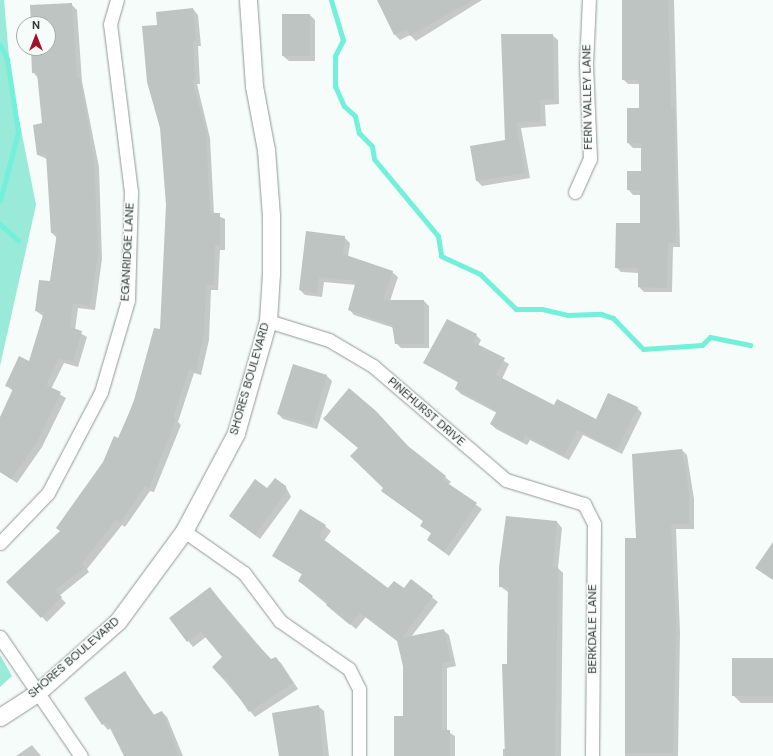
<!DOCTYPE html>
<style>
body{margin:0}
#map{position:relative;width:773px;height:756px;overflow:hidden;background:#f5fcfa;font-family:"DM Sans",sans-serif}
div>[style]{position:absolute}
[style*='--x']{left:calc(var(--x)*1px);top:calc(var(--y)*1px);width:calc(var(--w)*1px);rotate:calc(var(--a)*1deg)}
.green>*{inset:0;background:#99ead9}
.shadow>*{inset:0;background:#0003}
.stream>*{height:5px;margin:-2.5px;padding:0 2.5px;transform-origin:2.5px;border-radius:2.5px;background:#72f0d9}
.building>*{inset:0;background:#bdc4c2}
.roads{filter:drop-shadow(0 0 1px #929897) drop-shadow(0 0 1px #929897)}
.minor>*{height:13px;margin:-6.5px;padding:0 6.5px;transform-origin:6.5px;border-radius:6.5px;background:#fff}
.tertiary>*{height:17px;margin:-8.5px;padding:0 8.5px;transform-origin:8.5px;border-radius:8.5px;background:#fff}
span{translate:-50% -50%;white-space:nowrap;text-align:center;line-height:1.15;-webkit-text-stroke:3px #f5fcfa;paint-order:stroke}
.street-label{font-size:12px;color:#323534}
.north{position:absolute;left:16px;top:16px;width:40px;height:40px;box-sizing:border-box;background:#f5fcfa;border:1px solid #a7acab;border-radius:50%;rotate:0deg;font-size:11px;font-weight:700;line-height:16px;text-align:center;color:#323534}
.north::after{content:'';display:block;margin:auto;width:14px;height:18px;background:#a70e28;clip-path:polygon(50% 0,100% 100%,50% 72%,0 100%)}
</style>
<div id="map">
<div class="green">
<i style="clip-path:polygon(0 0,4px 0,11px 79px,36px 205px,0 366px)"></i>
<i style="clip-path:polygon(0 655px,12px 676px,0 687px)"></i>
</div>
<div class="shadow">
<i style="clip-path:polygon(378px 0,482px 0,416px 41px,410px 35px,400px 40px,395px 35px)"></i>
<i style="clip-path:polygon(623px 0,674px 0,680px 247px,673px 247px,672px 292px,644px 292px,639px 287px,639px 273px,621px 272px,616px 267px,641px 224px,641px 195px,633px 195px,628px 189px,642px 172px,642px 148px,633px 148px,628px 143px,640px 109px,640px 84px,628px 84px,623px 79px)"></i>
<i style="clip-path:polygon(71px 4px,77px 10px,82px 81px,99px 167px,102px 259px,95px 310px,78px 308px,75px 330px,87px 337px,78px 367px,64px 363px,51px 389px,66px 398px,42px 447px,17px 483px,0 472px,0 420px,13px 391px,6px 385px,30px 363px,43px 316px,36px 311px,50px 282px,57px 238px,52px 233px,47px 159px,38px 155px,43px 124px,38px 78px,33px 72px,32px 48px,48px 48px,48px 24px,32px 24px)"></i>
<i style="clip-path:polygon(193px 9px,198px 15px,201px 46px,198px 46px,200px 84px,197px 84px,210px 138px,214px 214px,225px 219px,225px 250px,220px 250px,218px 290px,211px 290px,209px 340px,201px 375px,194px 373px,178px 422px,181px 425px,154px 492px,150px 491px,125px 527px,122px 525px,87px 569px,89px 572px,59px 596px,66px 603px,47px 622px,7px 582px,61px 532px,119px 439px,161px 330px,167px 205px,158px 26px)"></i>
<i style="clip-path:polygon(310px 15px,315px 20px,315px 61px,289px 61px,283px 56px)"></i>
<i style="clip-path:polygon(552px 35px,558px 40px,559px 104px,545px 105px,546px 126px,521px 128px,530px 178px,482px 186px,477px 181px,506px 141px)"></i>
<i style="clip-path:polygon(344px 237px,350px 243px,348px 257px,392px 272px,398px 277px,390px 301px,424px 301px,429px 306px,429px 348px,401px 348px,396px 343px,394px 328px,354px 315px,349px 309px,356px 285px,324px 282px,322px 297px,305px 295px,300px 290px)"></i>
<i style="clip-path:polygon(476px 335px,481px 340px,478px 346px,509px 364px,502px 379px,555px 406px,596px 420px,637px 408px,642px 413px,622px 454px,583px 435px,569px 460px,530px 440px,527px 445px,496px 429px,491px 424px,497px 413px,461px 394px,456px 389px,459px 383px,425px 363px)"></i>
<i style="clip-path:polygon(293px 366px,327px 376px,332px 381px,317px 429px,283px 419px,278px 414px)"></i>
<i style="clip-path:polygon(410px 449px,445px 477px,451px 482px,448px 485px,482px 509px,449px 556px,428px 540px,432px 534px,421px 525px,423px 521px,382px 491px)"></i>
<i style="clip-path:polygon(682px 450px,687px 455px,694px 499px,694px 529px,676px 529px,680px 633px,678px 756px,625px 756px,626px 539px,638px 539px)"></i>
<i style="clip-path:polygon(286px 487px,291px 497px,260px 539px,230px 516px)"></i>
<i style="clip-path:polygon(507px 517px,557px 522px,562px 528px,558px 568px,563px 573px,561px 756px,503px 756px,503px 749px,506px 749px,508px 592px,500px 586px)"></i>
<i style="clip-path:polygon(325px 526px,331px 531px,324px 541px,389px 590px,404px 590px,411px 581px,438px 602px,411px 637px,443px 630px,449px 635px,456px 666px,447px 668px,447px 731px,455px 736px,455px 756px,395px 756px,404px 717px,404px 666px,399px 642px,366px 617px,356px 629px,299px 581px,303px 575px,273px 556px)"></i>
<i style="clip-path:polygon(210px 588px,271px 660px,275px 658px,281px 663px,298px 689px,255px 717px,224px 680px,224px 657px,206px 637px,193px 647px,170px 618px)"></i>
<i style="clip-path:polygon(773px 659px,773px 703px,741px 703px,733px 695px)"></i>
<i style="clip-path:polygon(124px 672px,155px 716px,162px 712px,167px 717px,183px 756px,125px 756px,111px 728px,108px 730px,103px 724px)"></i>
<i style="clip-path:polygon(318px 706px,324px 711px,329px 756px,269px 756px,280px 756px)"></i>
<i style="clip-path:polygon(32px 745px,41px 756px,16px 756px)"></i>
</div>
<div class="stream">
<i style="--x:331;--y:0;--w:42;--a:73.3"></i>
<i style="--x:343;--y:40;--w:18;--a:117"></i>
<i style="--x:335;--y:56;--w:30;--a:90"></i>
<i style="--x:335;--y:86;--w:22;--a:66"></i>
<i style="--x:344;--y:106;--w:15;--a:42"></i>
<i style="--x:355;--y:116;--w:17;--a:77"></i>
<i style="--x:359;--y:133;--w:18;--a:45"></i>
<i style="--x:372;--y:146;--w:13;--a:81"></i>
<i style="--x:374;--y:159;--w:100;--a:50.3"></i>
<i style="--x:438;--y:236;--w:20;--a:81"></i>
<i style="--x:441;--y:256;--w:43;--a:24.8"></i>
<i style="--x:480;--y:274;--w:50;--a:44.2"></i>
<i style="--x:516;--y:309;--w:26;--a:0"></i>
<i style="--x:542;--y:309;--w:27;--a:13"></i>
<i style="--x:568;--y:315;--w:33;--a:-2"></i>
<i style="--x:601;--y:314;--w:13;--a:18"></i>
<i style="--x:613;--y:318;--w:43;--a:45.9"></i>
<i style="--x:643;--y:349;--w:59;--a:-3.9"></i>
<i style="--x:702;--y:345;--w:11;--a:-45"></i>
<i style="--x:710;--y:337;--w:41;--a:11.3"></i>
<i style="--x:0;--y:45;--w:16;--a:63"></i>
<i style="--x:7;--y:59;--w:74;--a:81.4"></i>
<i style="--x:18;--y:132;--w:71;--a:104.6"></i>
<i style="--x:0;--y:224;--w:24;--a:42"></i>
</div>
<div class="building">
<i style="clip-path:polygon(377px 0,472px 0,410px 36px,407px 29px,394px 35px)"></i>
<i style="clip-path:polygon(622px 0,668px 0,671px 108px,675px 108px,676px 243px,668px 243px,667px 288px,638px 287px,638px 268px,615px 268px,616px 223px,640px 223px,640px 190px,627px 190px,627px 171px,641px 171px,641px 143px,627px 143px,627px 108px,639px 108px,639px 80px,622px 80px)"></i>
<i style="clip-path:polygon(72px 3px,77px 78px,80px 78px,94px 161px,98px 253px,90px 306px,73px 303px,70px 327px,82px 331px,73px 362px,59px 358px,46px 385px,61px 392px,37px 442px,11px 479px,0 472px,0 417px,13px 389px,5px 386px,19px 356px,29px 361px,44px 312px,35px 311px,39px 280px,50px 281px,57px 233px,51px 233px,46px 154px,37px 155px,33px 125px,42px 123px,37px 73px,32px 73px,31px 48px,48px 48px,48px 24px,31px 24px,30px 5px)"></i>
<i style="clip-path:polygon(193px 8px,196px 41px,193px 41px,195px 80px,192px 80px,206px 132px,210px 213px,220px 213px,220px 245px,215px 245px,214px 285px,206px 285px,204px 334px,196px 370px,189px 369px,173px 418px,176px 419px,149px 488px,145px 486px,120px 523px,116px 520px,82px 563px,85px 567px,55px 590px,62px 597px,41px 618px,6px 582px,60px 531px,56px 528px,103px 462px,114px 436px,118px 438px,133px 404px,154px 328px,160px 329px,166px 205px,160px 128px,147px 82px,142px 26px,157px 25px,156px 12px)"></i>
<i style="clip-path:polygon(282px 14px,310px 14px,310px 56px,282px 56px)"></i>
<i style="clip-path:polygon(501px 34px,553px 34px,554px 99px,540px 100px,541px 121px,516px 123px,525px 173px,476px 181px,470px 146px,505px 140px)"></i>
<i style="clip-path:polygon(306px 231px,345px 236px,343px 254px,393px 271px,383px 300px,424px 300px,424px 344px,395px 344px,392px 325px,348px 310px,356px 281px,319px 277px,317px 293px,299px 290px)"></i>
<i style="clip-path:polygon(447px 319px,477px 334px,473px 342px,505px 358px,496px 375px,554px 405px,557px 399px,596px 419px,608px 393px,638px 407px,617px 450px,577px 430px,564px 456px,525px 435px,522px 441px,490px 424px,497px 411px,455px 389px,458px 382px,423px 363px)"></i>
<i style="clip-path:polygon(293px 364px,327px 375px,312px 425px,277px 414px)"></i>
<i style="clip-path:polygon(349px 388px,376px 411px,408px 446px,446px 476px,443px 480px,477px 503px,444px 552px,427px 540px,431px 533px,420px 526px,423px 521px,381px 491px,383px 488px,350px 456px,358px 448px,323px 419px)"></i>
<i style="clip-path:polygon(682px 449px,689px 493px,689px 524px,671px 524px,676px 627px,673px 753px,625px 753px,625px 538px,636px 538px,632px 454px)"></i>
<i style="clip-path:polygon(275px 478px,286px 486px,286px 492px,255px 535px,229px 516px,255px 479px,267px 488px)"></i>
<i style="clip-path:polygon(300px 509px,326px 525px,319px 536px,388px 588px,394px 581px,404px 588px,411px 579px,433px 596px,402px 638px,444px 629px,451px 661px,442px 663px,442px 730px,450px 730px,450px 756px,394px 756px,394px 716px,403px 716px,403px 666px,397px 641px,360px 613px,350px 625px,326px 605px,328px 602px,298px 581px,302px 574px,272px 556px)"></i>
<i style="clip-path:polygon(506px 516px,557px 521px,553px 567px,558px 567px,555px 756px,505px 756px,502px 664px,507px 664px,508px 587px,499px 587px,499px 567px)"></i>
<i style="clip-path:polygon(773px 542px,773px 580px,755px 568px)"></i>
<i style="clip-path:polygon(210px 587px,239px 625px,271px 659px,276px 657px,293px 683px,249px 712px,226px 678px,224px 680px,212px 667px,222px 657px,201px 632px,187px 642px,169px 618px)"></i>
<i style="clip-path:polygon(732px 658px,773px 658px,773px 696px,732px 696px)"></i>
<i style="clip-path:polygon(125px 671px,153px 715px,162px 711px,179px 756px,124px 756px,107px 722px,102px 725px,84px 698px)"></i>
<i style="clip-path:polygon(319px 705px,323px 756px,279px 756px,272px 713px)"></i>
</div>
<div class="roads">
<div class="minor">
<i style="--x:575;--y:192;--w:36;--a:-66"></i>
<i style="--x:590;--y:159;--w:94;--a:-92.4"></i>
<i style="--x:586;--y:65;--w:65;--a:-87.4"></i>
<i style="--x:268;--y:321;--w:64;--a:17.3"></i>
<i style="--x:329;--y:340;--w:51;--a:30.6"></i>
<i style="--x:373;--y:366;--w:175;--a:40.6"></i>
<i style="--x:506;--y:480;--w:82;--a:17.1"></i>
<i style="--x:584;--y:504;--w:22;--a:63"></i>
<i style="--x:594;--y:524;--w:232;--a:90.5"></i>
<i style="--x:184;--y:531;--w:73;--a:35"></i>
<i style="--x:244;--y:573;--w:60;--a:53.1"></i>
<i style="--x:280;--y:621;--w:84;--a:34.8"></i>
<i style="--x:349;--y:669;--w:22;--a:63"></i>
<i style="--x:359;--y:689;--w:67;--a:90"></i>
<i style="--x:0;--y:543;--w:69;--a:-46.2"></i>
<i style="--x:48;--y:493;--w:114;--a:-62.3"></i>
<i style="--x:101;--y:392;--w:96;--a:-73.6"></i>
<i style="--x:128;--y:300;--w:108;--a:-88.4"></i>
<i style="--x:131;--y:192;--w:169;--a:-97.1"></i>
<i style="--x:110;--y:24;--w:25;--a:-74"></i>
<i style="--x:0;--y:637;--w:144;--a:55.8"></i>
</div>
<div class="tertiary">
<i style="--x:0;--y:717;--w:44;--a:-33"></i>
<i style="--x:37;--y:693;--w:108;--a:-41.6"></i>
<i style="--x:118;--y:621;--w:112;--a:-53.7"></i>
<i style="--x:184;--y:531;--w:111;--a:-62"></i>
<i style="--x:236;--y:433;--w:116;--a:-74.1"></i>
<i style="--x:268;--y:321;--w:48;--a:-86.4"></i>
<i style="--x:271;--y:273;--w:57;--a:-90"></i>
<i style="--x:271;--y:216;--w:66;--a:-94.3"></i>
<i style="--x:266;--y:150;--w:65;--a:-100.6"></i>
<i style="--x:254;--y:86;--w:86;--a:-94"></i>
</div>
</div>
<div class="street-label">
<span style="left:588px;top:97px;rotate:-91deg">FERN VALLEY LANE</span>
<span style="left:128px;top:252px;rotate:-87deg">EGANRIDGE LANE</span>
<span style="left:250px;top:379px;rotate:-74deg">SHORES BOULEVARD</span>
<span style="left:426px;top:412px;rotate:41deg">PINEHURST DRIVE</span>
<span style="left:593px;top:629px;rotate:-90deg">BERKDALE LANE</span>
<span style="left:74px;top:658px;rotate:-41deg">SHORES BOULEVARD</span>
</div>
<div class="north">N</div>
</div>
